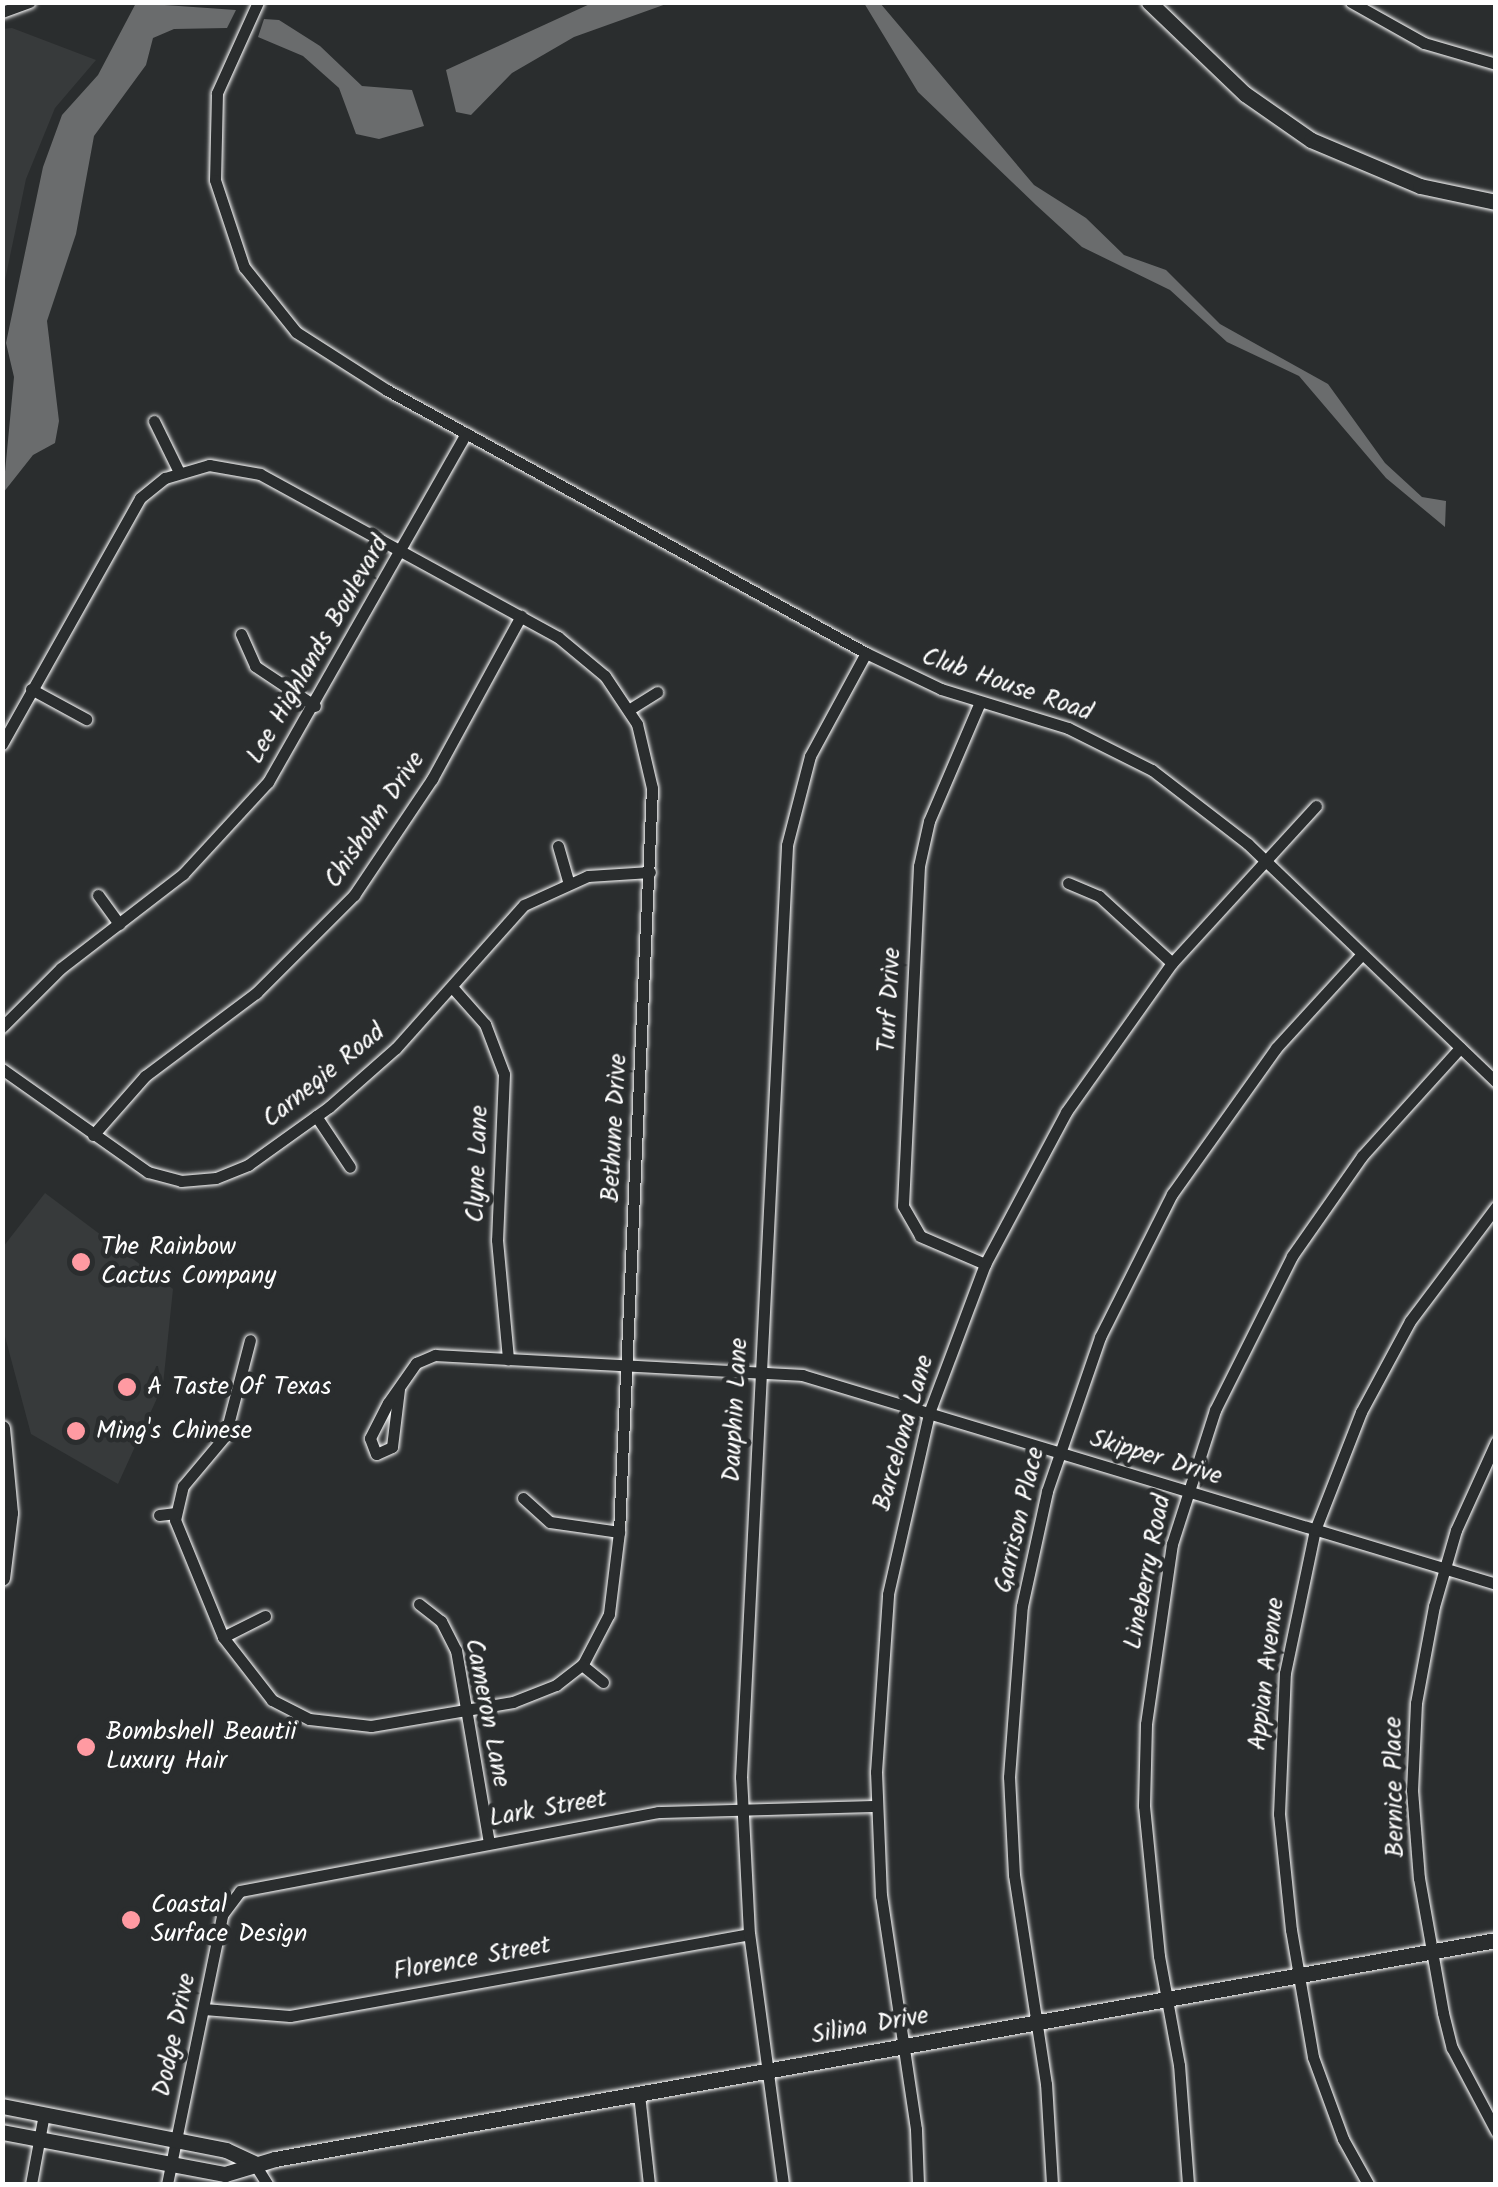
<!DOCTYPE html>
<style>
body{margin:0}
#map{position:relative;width:1498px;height:2187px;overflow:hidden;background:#2a2d2e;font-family:Kalam,sans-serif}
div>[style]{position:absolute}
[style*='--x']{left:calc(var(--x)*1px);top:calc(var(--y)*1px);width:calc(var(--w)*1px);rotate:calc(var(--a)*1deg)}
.built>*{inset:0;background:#373a3b}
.water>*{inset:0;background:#6a6c6d}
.roads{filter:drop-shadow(0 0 2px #fff) drop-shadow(0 0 2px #fff)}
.street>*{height:11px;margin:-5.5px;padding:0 5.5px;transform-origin:5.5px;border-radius:5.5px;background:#2a2d2e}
.secondary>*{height:15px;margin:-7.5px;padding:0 7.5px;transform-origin:7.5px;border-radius:7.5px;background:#2a2d2e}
.dots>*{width:28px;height:28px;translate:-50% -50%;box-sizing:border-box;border:5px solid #2a2d2e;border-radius:50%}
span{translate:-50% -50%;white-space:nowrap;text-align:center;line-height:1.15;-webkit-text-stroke:9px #2a2d2e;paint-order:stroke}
.street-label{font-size:25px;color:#fff}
.poi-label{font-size:25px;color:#fff}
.left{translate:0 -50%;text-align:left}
.frame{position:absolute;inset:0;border:5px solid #fff;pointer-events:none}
</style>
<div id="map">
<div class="built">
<i style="clip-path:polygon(12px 28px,96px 60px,55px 108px,26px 179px,3px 290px,2px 29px)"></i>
<i style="clip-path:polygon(45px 1193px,173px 1289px,163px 1385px,118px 1484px,31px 1434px,3px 1329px,3px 1247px)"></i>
</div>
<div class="water">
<i style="clip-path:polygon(136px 3px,236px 10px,227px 28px,174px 29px,153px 38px,146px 65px,94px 136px,76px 234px,47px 321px,59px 421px,55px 443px,33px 455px,3px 493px,14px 377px,6px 343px,43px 167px,62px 115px,98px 75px)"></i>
<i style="clip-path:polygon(592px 3px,669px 3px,574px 37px,512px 73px,471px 115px,456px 112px,446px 70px)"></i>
<i style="clip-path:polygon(864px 3px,880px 3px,1034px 185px,1086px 218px,1124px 255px,1166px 270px,1220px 324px,1328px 384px,1385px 463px,1422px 497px,1446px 501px,1445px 527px,1386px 478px,1299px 376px,1227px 342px,1170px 290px,1082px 247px,1036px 205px,918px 92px)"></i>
<i style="clip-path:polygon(264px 19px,279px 20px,320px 46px,362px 86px,412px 90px,424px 126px,379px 139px,356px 134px,339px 88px,303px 56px,258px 37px)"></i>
</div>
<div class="roads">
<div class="street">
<i style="--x:258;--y:2;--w:100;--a:114.3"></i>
<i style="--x:217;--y:93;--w:87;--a:91.3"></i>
<i style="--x:215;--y:180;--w:92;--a:71.6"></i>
<i style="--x:244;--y:267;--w:83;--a:51.3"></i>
<i style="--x:296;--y:332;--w:108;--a:32.5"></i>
<i style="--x:387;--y:390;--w:546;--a:28.77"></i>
<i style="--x:866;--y:653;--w:83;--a:25.6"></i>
<i style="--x:941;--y:689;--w:133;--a:17.1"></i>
<i style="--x:1068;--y:728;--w:94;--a:26.6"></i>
<i style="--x:1152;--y:770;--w:121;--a:37.6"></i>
<i style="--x:1248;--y:844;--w:344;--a:43.8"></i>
<i style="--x:1351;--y:2;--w:84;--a:29.3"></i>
<i style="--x:1424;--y:43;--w:75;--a:16.3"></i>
<i style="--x:2;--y:12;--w:29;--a:-20"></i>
<i style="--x:154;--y:421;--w:57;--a:63.9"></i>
<i style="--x:241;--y:634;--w:35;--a:66"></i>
<i style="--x:255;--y:666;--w:72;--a:33.7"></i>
<i style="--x:31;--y:689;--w:63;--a:28.6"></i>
<i style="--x:980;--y:702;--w:129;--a:113.2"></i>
<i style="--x:929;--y:821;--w:46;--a:102.5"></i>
<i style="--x:919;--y:866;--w:340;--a:92.7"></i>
<i style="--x:903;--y:1206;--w:34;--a:60"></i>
<i style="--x:920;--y:1236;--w:71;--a:23.3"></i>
<i style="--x:630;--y:709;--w:32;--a:-32"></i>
<i style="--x:2;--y:744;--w:282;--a:-60.7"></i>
<i style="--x:140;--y:498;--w:32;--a:-39"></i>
<i style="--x:165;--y:478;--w:46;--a:-16.5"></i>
<i style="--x:209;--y:465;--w:52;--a:10"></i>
<i style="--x:260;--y:474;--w:340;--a:28.7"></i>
<i style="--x:558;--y:637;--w:61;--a:39.7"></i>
<i style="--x:605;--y:676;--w:58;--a:56.3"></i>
<i style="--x:637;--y:724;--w:66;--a:76.8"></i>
<i style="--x:652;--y:788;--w:745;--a:92.54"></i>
<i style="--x:619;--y:1532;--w:83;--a:97"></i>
<i style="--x:609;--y:1614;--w:56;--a:117.5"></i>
<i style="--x:583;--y:1664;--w:34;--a:142"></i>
<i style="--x:556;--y:1685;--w:46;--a:158.4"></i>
<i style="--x:513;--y:1702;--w:144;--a:170.4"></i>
<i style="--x:371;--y:1726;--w:62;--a:-173.6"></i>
<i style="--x:309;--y:1719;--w:42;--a:-152.8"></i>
<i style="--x:272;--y:1700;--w:80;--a:-127.9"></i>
<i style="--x:223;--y:1637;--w:126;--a:-112.3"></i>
<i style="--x:175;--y:1520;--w:35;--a:-77"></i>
<i style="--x:183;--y:1486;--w:65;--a:-50"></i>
<i style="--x:225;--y:1436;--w:99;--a:-75.4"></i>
<i style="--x:558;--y:846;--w:36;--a:74"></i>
<i style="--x:1068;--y:883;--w:34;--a:23"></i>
<i style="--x:1099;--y:896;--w:99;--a:42.5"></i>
<i style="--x:98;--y:895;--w:36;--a:54"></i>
<i style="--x:452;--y:987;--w:50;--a:48.3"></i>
<i style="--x:485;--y:1024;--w:53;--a:69.2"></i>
<i style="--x:504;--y:1074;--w:166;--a:92.4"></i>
<i style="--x:497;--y:1240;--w:120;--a:84.7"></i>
<i style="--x:2;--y:1027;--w:83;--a:-45"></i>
<i style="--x:61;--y:968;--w:154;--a:-37.6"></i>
<i style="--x:183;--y:874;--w:125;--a:-47.3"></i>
<i style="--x:268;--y:782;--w:401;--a:-60.4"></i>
<i style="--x:2;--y:1069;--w:179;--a:35.2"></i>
<i style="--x:148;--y:1172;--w:34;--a:15"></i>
<i style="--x:181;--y:1181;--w:35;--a:-5"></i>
<i style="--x:216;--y:1178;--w:35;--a:-22"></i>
<i style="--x:248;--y:1165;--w:100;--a:-35.6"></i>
<i style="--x:329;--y:1107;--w:89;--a:-41.4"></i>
<i style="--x:396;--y:1048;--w:192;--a:-48.2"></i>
<i style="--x:524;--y:905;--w:70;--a:-24.4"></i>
<i style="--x:588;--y:876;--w:62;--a:-3.7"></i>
<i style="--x:316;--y:1116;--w:61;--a:56.3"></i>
<i style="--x:93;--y:1135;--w:79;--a:-48.6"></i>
<i style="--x:145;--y:1076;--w:139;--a:-36.8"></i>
<i style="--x:256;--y:993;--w:139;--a:-45"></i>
<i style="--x:354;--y:895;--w:140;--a:-56.1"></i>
<i style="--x:432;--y:779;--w:186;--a:-61.4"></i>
<i style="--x:399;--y:1389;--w:58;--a:96.9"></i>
<i style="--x:392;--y:1447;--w:17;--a:156"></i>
<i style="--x:376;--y:1454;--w:17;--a:-111"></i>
<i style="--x:370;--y:1438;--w:39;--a:-63"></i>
<i style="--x:388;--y:1403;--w:49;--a:-55"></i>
<i style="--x:416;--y:1363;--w:21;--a:-23"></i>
<i style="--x:435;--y:1355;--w:368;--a:3.1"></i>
<i style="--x:802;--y:1375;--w:725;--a:16.76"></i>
<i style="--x:1496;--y:1442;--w:97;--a:114.4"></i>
<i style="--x:1456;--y:1530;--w:79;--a:106.1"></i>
<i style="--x:1434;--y:1606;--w:99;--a:100.5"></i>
<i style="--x:1416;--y:1703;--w:87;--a:92.6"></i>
<i style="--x:1412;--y:1790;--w:88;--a:85.5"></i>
<i style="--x:1419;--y:1878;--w:137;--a:79.9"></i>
<i style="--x:1443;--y:2013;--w:36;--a:76"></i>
<i style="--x:1452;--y:2048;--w:94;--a:62.1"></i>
<i style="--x:523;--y:1498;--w:36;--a:42"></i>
<i style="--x:550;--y:1522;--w:70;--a:8.2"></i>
<i style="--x:159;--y:1515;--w:17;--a:-7"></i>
<i style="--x:419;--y:1604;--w:28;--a:38"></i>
<i style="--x:441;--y:1621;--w:33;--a:63"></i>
<i style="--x:456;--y:1650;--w:196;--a:80.3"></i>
<i style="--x:223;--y:1637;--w:47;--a:-26.6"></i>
<i style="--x:582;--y:1665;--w:27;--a:39"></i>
<i style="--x:204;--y:2009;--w:86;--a:4.7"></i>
<i style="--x:290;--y:2016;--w:466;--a:-10.1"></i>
<i style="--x:639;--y:2094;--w:91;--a:83.7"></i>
<i style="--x:254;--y:2163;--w:25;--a:58"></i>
<i style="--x:31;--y:2184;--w:71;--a:-79.5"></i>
<i style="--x:167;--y:2184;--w:275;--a:-78.4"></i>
<i style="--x:222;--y:1915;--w:30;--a:-53"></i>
<i style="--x:240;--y:1891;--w:425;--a:-10.7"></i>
<i style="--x:658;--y:1812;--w:218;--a:-1.6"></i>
<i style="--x:783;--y:2184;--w:252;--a:-97.7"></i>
<i style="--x:749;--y:1934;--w:157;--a:-92.9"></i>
<i style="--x:741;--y:1777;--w:933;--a:-87.17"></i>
<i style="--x:787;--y:845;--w:92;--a:-75.5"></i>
<i style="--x:810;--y:756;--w:117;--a:-61.5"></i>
<i style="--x:918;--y:2184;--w:55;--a:-92.1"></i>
<i style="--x:916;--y:2129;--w:236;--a:-98.5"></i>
<i style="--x:881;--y:1896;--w:124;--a:-92.3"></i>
<i style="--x:876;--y:1772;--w:178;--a:-86.1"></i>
<i style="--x:888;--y:1594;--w:186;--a:-77.2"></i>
<i style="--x:929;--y:1413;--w:159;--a:-69.4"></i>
<i style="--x:985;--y:1264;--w:172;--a:-61.9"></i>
<i style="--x:1066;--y:1112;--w:183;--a:-54.6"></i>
<i style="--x:1172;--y:963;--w:213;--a:-47.5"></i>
<i style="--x:1052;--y:2184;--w:100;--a:-93.4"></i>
<i style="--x:1046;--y:2084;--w:211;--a:-98.7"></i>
<i style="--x:1014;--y:1875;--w:98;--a:-92.9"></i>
<i style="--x:1009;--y:1777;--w:171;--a:-85.7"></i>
<i style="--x:1022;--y:1606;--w:118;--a:-77.7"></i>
<i style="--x:1047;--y:1491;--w:163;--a:-71"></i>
<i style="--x:1100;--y:1337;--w:160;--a:-63.3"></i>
<i style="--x:1172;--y:1194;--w:179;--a:-54.5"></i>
<i style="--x:1276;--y:1048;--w:127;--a:-47.5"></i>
<i style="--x:1188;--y:2184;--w:119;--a:-94.3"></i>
<i style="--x:1179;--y:2065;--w:111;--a:-100.4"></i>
<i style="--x:1159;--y:1956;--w:151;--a:-95.7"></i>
<i style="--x:1144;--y:1806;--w:82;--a:-88.6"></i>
<i style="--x:1146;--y:1724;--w:182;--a:-81.8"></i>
<i style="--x:1172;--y:1544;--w:141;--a:-72.2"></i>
<i style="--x:1215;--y:1410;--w:172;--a:-63.4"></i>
<i style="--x:1292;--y:1256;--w:122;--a:-55"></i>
<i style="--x:1362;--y:1156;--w:146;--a:-47.8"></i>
<i style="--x:1368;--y:2184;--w:51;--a:-119.1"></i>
<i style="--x:1343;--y:2139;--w:87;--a:-110.1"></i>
<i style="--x:1313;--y:2057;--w:129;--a:-99.8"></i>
<i style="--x:1291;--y:1930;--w:117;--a:-95.9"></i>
<i style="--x:1279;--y:1814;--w:141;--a:-87.6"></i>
<i style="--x:1285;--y:1673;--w:146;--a:-78.2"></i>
<i style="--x:1315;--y:1530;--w:127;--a:-68.7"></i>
<i style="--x:1361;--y:1412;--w:103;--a:-61.7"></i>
<i style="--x:1410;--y:1321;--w:143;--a:-53"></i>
</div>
<div class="secondary">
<i style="--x:1149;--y:2;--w:133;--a:43.8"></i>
<i style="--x:1245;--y:94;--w:80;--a:34.9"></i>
<i style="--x:1311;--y:140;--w:118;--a:22.9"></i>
<i style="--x:1420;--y:186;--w:78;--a:11.9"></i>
<i style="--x:2;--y:1428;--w:85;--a:84.6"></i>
<i style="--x:10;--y:1513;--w:65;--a:97"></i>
<i style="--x:2;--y:2106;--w:228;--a:11.1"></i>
<i style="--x:226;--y:2150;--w:31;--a:25"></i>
<i style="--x:2;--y:2132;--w:227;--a:10.7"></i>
<i style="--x:225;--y:2174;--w:52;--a:-16.7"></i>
<i style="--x:275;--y:2159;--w:1240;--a:-10.17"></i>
</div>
</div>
<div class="dots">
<i style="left:81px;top:1262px;background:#ff9aa2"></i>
<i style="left:127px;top:1387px;background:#ff9aa2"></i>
<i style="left:76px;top:1431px;background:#ff9aa2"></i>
<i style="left:86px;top:1747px;background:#ff9aa2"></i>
<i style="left:131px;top:1920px;background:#ff9aa2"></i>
</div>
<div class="street-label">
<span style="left:318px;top:650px;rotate:-60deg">Lee Highlands Boulevard</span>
<span style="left:1007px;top:685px;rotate:19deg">Club House Road</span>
<span style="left:375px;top:820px;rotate:-56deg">Chisholm Drive</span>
<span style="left:890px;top:1000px;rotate:-87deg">Turf Drive</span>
<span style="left:324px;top:1076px;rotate:-39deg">Carnegie Road</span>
<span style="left:615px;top:1128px;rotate:-87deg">Bethune Drive</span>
<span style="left:478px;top:1164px;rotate:-88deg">Clyne Lane</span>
<span style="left:736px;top:1410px;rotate:-87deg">Dauphin Lane</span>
<span style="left:904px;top:1433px;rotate:-74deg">Barcelona Lane</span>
<span style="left:1156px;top:1458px;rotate:17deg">Skipper Drive</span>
<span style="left:1020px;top:1520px;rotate:-77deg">Garrison Place</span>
<span style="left:1148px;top:1572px;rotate:-79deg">Lineberry Road</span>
<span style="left:1267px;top:1674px;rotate:-83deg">Appian Avenue</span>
<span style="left:487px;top:1713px;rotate:79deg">Cameron Lane</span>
<span style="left:1395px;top:1787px;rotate:-91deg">Bernice Place</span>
<span style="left:548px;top:1809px;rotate:-10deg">Lark Street</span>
<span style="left:472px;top:1959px;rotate:-10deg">Florence Street</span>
<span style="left:870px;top:2026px;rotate:-10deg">Silina Drive</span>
<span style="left:175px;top:2035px;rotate:-78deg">Dodge Drive</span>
</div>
<div class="poi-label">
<span class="left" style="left:101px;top:1262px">The Rainbow<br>Cactus Company</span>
<span class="left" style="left:147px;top:1387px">A Taste Of Texas</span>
<span class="left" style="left:96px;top:1431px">Ming's Chinese</span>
<span class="left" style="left:106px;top:1747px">Bombshell Beautii<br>Luxury Hair</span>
<span class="left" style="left:151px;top:1920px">Coastal<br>Surface Design</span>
</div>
<div class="frame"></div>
</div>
